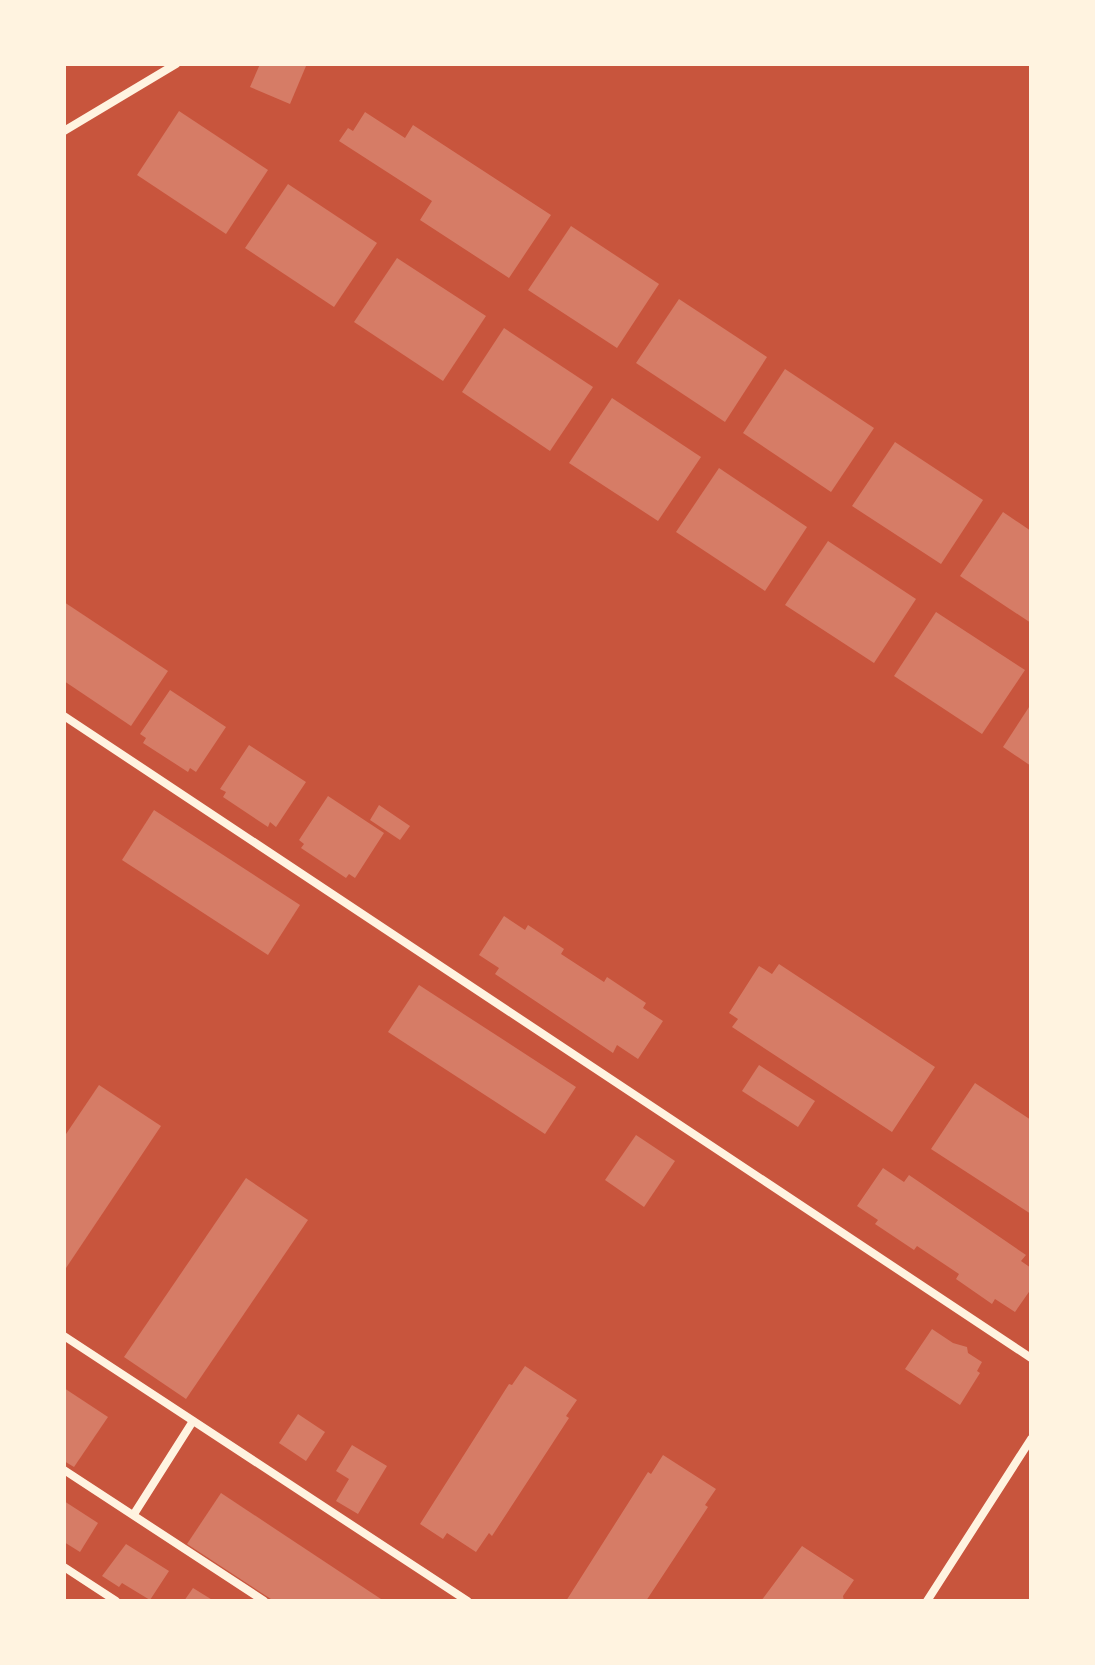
<!DOCTYPE html>
<style>
body{margin:0}
#map{position:relative;width:1095px;height:1665px;overflow:hidden;background:#c8553d;font-family:"Roboto Serif",serif}
div>[style]{position:absolute}
[style*='--x']{left:calc(var(--x)*1px);top:calc(var(--y)*1px);width:calc(var(--w)*1px);rotate:calc(var(--a)*1deg)}
.building>*{inset:0;background:#d67c66}
.minor>*{height:8px;margin:-4px;padding:0 4px;transform-origin:4px;border-radius:4px;background:#fff3e0}
span{translate:-50% -50%;white-space:nowrap;text-align:center;line-height:1.15;-webkit-text-stroke:6px #fff3e0;paint-order:stroke}
.frame{position:absolute;inset:0;border:66px solid #fff3e0;pointer-events:none}
</style>
<div id="map">
<div class="building">
<i style="clip-path:polygon(260px 64px,306px 66px,290px 104px,250px 87px)"></i>
<i style="clip-path:polygon(179px 111px,268px 170px,226px 234px,137px 175px)"></i>
<i style="clip-path:polygon(365px 112px,405px 138px,413px 125px,551px 215px,509px 278px,420px 220px,432px 201px,339px 141px,348px 128px,353px 131px)"></i>
<i style="clip-path:polygon(288px 184px,377px 243px,334px 307px,245px 248px)"></i>
<i style="clip-path:polygon(571px 226px,659px 284px,617px 348px,528px 290px)"></i>
<i style="clip-path:polygon(397px 258px,486px 316px,443px 381px,354px 322px)"></i>
<i style="clip-path:polygon(679px 299px,767px 357px,725px 422px,636px 363px)"></i>
<i style="clip-path:polygon(504px 328px,593px 387px,550px 451px,462px 392px)"></i>
<i style="clip-path:polygon(785px 369px,874px 428px,831px 492px,743px 433px)"></i>
<i style="clip-path:polygon(612px 398px,701px 457px,658px 521px,569px 463px)"></i>
<i style="clip-path:polygon(895px 442px,983px 500px,941px 564px,852px 506px)"></i>
<i style="clip-path:polygon(719px 468px,807px 527px,765px 591px,676px 532px)"></i>
<i style="clip-path:polygon(1003px 512px,1031px 531px,1031px 623px,960px 576px)"></i>
<i style="clip-path:polygon(828px 541px,916px 599px,874px 663px,785px 605px)"></i>
<i style="clip-path:polygon(64px 602px,168px 671px,131px 726px,64px 681px)"></i>
<i style="clip-path:polygon(936px 612px,1025px 670px,982px 734px,894px 676px)"></i>
<i style="clip-path:polygon(170px 690px,226px 727px,196px 772px,190px 768px,188px 772px,143px 743px,146px 738px,140px 734px)"></i>
<i style="clip-path:polygon(1031px 704px,1031px 766px,1003px 747px)"></i>
<i style="clip-path:polygon(249px 745px,306px 782px,276px 827px,270px 822px,268px 827px,223px 797px,226px 792px,220px 789px)"></i>
<i style="clip-path:polygon(328px 796px,384px 833px,355px 878px,349px 874px,346px 878px,301px 848px,304px 844px,299px 840px)"></i>
<i style="clip-path:polygon(379px 805px,410px 826px,400px 840px,370px 820px)"></i>
<i style="clip-path:polygon(154px 810px,300px 905px,268px 955px,122px 860px)"></i>
<i style="clip-path:polygon(504px 916px,525px 930px,528px 925px,564px 949px,561px 954px,604px 982px,607px 977px,646px 1003px,643px 1008px,663px 1021px,638px 1059px,617px 1045px,613px 1053px,495px 974px,499px 968px,479px 955px)"></i>
<i style="clip-path:polygon(779px 964px,935px 1067px,892px 1132px,732px 1027px,738px 1019px,729px 1013px,759px 966px,772px 974px)"></i>
<i style="clip-path:polygon(419px 985px,576px 1087px,545px 1134px,388px 1032px)"></i>
<i style="clip-path:polygon(759px 1065px,815px 1101px,798px 1127px,742px 1091px)"></i>
<i style="clip-path:polygon(975px 1083px,1031px 1120px,1031px 1214px,931px 1149px)"></i>
<i style="clip-path:polygon(99px 1085px,161px 1126px,64px 1271px,64px 1137px)"></i>
<i style="clip-path:polygon(636px 1135px,675px 1161px,644px 1207px,605px 1180px)"></i>
<i style="clip-path:polygon(883px 1168px,904px 1182px,909px 1175px,1026px 1255px,1021px 1261px,1031px 1268px,1031px 1289px,1015px 1312px,995px 1299px,992px 1304px,956px 1279px,959px 1274px,917px 1246px,914px 1250px,875px 1224px,878px 1220px,857px 1206px)"></i>
<i style="clip-path:polygon(246px 1178px,308px 1220px,186px 1399px,124px 1357px)"></i>
<i style="clip-path:polygon(932px 1329px,953px 1343px,967px 1347px,968px 1353px,982px 1362px,977px 1371px,980px 1373px,960px 1405px,905px 1369px)"></i>
<i style="clip-path:polygon(525px 1366px,577px 1400px,566px 1416px,569px 1418px,492px 1536px,489px 1533px,476px 1552px,447px 1533px,443px 1539px,420px 1524px,509px 1384px,512px 1385px)"></i>
<i style="clip-path:polygon(64px 1388px,108px 1417px,74px 1467px,64px 1461px)"></i>
<i style="clip-path:polygon(298px 1414px,325px 1432px,306px 1461px,279px 1443px)"></i>
<i style="clip-path:polygon(352px 1445px,387px 1466px,358px 1514px,336px 1501px,349px 1479px,336px 1471px)"></i>
<i style="clip-path:polygon(663px 1455px,716px 1489px,705px 1505px,708px 1507px,646px 1601px,566px 1601px,648px 1472px,651px 1474px)"></i>
<i style="clip-path:polygon(221px 1493px,384px 1601px,274px 1601px,187px 1544px)"></i>
<i style="clip-path:polygon(64px 1501px,98px 1523px,80px 1552px,64px 1542px)"></i>
<i style="clip-path:polygon(126px 1544px,169px 1571px,150px 1600px,122px 1583px,119px 1587px,102px 1576px)"></i>
<i style="clip-path:polygon(802px 1546px,854px 1580px,843px 1596px,844px 1601px,761px 1601px)"></i>
<i style="clip-path:polygon(193px 1588px,214px 1601px,184px 1601px)"></i>
</div>
<div class="minor">
<i style="--x:64;--y:131;--w:131;--a:-30.9"></i>
<i style="--x:64;--y:716;--w:1161;--a:33.58"></i>
<i style="--x:64;--y:1336;--w:483;--a:33.3"></i>
<i style="--x:64;--y:1470;--w:239;--a:33.2"></i>
<i style="--x:134;--y:1514;--w:110;--a:-57.6"></i>
<i style="--x:64;--y:1567;--w:62;--a:33.2"></i>
<i style="--x:927;--y:1601;--w:193;--a:-57.3"></i>
</div>
<div class="frame"></div>
</div>
